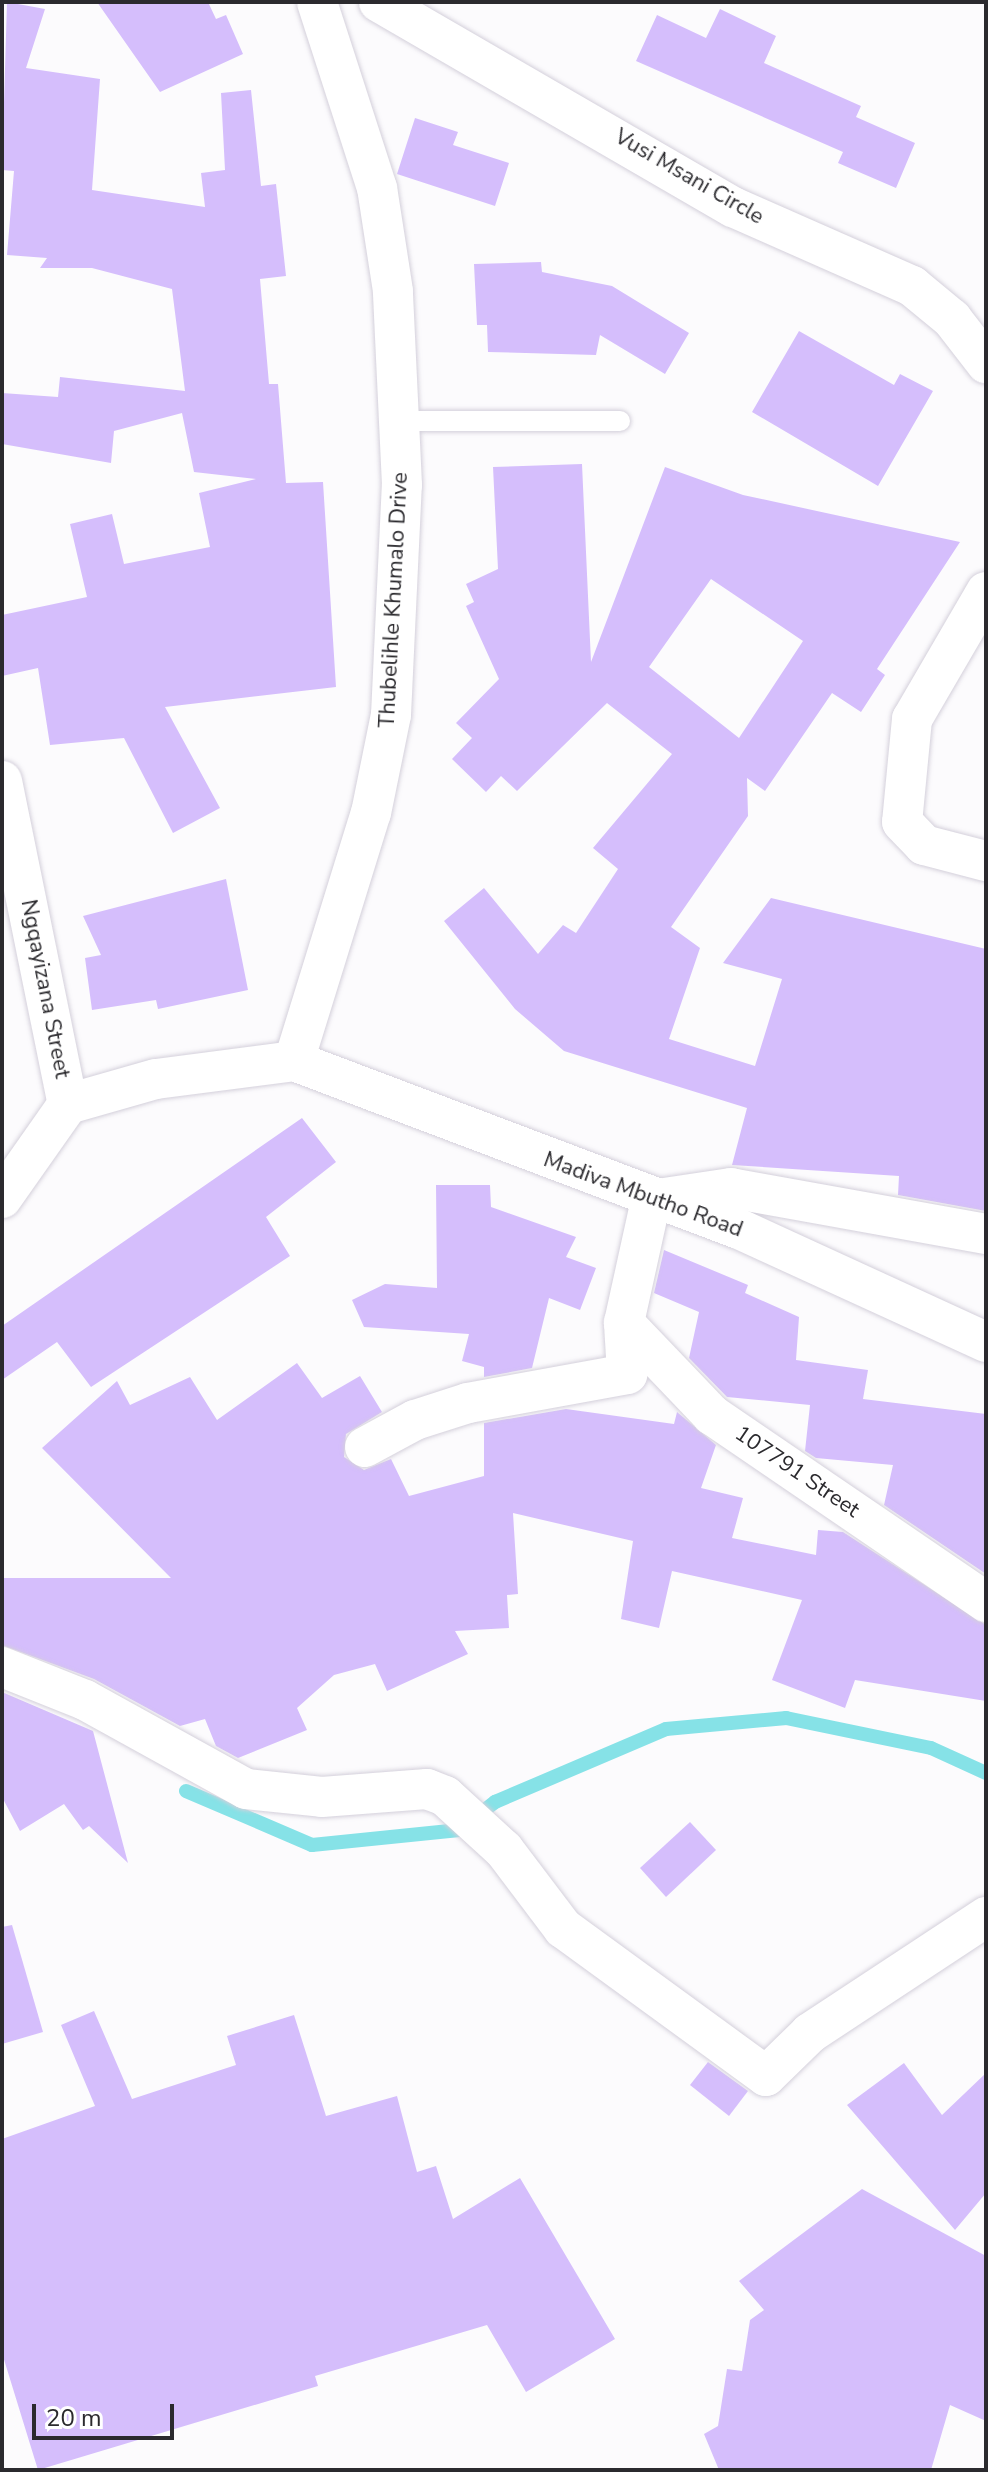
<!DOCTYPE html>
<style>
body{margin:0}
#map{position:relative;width:988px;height:2472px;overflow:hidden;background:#fcfbfd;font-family:"Nunito Sans",sans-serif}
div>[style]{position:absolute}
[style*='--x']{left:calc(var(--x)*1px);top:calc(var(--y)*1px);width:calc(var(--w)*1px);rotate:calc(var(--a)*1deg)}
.stream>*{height:14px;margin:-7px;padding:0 7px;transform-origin:7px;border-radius:7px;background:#86e2e7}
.building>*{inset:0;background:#d5befc}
.roads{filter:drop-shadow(0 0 2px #d4d0db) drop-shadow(0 0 2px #d4d0db)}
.service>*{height:20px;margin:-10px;padding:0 10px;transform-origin:10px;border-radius:10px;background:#fff}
.minor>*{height:40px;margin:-20px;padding:0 20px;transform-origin:20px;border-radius:20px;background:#fff}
span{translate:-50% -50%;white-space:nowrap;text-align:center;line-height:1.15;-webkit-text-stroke:6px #fff;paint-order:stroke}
.street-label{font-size:22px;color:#2b2a2e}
.frame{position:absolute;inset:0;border:4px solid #2b2a2e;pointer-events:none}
.scale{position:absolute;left:32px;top:2404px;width:142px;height:36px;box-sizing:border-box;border:4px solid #2b2a2e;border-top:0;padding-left:10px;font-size:24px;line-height:28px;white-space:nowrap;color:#2b2a2e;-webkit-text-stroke:6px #fff;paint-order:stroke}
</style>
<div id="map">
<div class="stream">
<i style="--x:186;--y:1791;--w:137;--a:23.2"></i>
<i style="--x:312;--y:1845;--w:148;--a:-5.8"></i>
<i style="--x:459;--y:1830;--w:46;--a:-37.9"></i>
<i style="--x:495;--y:1802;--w:186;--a:-23.1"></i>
<i style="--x:666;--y:1729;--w:121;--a:-5.2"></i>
<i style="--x:786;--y:1718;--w:148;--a:11.7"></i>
<i style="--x:931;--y:1748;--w:60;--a:24.4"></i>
</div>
<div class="building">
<i style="clip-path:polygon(7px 2px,45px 9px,26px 68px,100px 79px,92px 190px,205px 207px,201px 173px,225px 170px,221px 93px,251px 90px,261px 186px,276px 184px,286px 276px,260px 279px,269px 384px,278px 384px,286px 483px,323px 482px,336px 687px,165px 707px,220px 808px,173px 833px,124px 738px,50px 745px,38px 668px,2px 676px,2px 615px,87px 597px,70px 524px,112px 514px,124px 564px,210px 547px,199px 493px,256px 479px,194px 472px,182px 413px,114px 431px,111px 463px,2px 444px,2px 393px,58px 397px,60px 377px,185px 391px,172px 289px,92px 268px,40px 268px,47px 258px,7px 255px,14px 171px,2px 170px)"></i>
<i style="clip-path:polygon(97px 2px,208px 2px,216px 19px,226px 15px,243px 54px,160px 92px)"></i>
<i style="clip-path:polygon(720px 9px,776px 36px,764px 63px,861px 106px,856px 117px,915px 143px,896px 188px,838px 163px,843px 152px,636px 61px,657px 15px,706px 38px)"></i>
<i style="clip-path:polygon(415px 118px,458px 132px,453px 145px,509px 163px,495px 206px,397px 174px)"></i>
<i style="clip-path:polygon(541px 262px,542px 272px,612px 286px,689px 333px,665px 374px,600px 335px,596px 355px,488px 352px,487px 325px,477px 325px,474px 264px)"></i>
<i style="clip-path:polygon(799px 331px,894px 385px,900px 374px,933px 391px,878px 486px,752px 412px)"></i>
<i style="clip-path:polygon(evenodd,582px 464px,591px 662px,665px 467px,743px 495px,960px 542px,877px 669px,885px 675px,861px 712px,832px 693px,765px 791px,747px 778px,748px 816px,671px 927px,700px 948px,669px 1039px,755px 1066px,782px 979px,723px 963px,771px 898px,986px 949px,986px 1211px,898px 1195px,899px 1176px,732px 1165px,747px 1108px,564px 1051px,515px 1009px,444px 921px,484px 888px,538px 954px,563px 925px,576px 933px,618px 869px,593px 848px,672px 754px,607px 703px,517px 791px,501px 776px,486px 792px,452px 759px,472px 738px,456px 723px,499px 679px,466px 606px,474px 602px,466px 584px,498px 569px,493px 467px,582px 464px,711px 579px,803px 641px,739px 738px,649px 667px,711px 579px)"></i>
<i style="clip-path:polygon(226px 879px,248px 990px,158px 1009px,156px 1000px,92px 1010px,85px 958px,101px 955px,83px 916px)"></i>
<i style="clip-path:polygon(302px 1118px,336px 1162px,266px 1217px,290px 1256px,91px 1387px,57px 1342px,2px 1380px,2px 1326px)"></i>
<i style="clip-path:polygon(436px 1185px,490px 1185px,491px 1207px,576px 1237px,566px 1257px,596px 1268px,580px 1310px,549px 1298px,532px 1368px,484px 1377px,484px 1367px,462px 1361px,469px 1334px,364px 1327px,352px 1300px,385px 1284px,437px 1288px)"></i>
<i style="clip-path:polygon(664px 1250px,748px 1285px,745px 1293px,799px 1317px,796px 1360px,868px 1370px,863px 1399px,986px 1414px,986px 1574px,884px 1505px,893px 1465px,816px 1458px,805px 1451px,810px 1405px,727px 1397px,689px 1358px,699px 1312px,654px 1293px)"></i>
<i style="clip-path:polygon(297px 1363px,322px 1398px,360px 1376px,382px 1412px,346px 1434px,344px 1457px,364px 1470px,391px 1459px,409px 1496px,484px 1476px,484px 1423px,566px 1409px,674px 1424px,677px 1412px,716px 1445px,701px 1488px,743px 1498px,732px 1538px,816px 1555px,818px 1530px,843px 1532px,986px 1625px,986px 1701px,855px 1680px,845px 1708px,772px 1680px,802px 1600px,672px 1571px,659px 1628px,621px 1619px,633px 1541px,513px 1513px,518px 1594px,507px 1595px,509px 1628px,455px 1631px,468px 1654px,387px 1691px,375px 1664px,334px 1675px,297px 1708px,307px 1730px,238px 1758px,216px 1746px,205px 1719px,180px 1726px,94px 1679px,2px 1645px,2px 1578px,171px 1578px,42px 1448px,117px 1381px,130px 1405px,190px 1377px,217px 1420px)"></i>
<i style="clip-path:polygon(2px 1692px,93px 1731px,128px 1863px,89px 1826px,83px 1830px,64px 1804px,20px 1831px,2px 1797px)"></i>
<i style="clip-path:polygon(690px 1822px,716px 1850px,666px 1897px,640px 1868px)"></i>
<i style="clip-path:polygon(12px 1925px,43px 2032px,2px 2044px,2px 1927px)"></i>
<i style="clip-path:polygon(94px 2011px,132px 2099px,236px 2065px,227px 2036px,294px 2015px,326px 2116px,397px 2096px,417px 2172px,436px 2166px,453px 2219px,520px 2178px,615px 2339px,526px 2392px,487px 2325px,315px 2376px,318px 2386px,38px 2470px,2px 2353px,2px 2139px,95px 2106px,61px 2025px)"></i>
<i style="clip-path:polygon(708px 2062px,748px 2091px,729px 2116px,690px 2085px)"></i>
<i style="clip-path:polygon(904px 2063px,942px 2115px,986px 2073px,986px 2193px,955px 2230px,847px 2105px)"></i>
<i style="clip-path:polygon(862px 2189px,986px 2256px,986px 2421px,950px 2405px,931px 2470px,719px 2470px,704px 2434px,718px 2426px,727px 2369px,742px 2371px,750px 2320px,764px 2310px,739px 2281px)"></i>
</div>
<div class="roads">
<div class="service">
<i style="--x:399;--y:421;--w:221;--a:0"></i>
</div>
<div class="minor">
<i style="--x:379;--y:2;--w:409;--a:30.1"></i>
<i style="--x:733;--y:207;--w:196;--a:23.8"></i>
<i style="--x:912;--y:286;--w:52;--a:39.5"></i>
<i style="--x:952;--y:319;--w:56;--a:52.3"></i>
<i style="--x:986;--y:592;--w:147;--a:120.2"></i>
<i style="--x:912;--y:719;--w:103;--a:95.5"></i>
<i style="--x:902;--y:822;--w:32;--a:46"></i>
<i style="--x:924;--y:845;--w:64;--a:14.5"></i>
<i style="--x:2;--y:781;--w:330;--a:78.5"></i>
<i style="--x:294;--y:1061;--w:473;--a:20.7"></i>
<i style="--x:737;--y:1228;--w:274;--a:24.6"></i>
<i style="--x:68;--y:1104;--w:91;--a:-15.9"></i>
<i style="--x:156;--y:1079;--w:139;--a:-7.4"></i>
<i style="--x:294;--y:1061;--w:260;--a:-72.8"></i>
<i style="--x:371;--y:813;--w:100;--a:-78.5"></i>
<i style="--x:391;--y:715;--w:230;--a:-87.3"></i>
<i style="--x:402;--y:485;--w:194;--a:-92.7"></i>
<i style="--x:393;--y:291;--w:104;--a:-98.8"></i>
<i style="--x:377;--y:188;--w:195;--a:-107.9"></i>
<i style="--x:2;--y:1198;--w:115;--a:-54.9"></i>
<i style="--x:986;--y:1234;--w:259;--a:-169.8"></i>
<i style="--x:731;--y:1188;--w:81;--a:171.5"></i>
<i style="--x:651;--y:1200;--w:126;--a:102.4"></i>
<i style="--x:624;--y:1323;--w:127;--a:46.3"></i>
<i style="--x:712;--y:1415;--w:332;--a:34.3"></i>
<i style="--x:365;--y:1447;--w:57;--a:-28.4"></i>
<i style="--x:415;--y:1420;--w:56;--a:-17.8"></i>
<i style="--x:468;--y:1403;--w:162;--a:-10.3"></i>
<i style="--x:627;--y:1374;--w:51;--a:-93.4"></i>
<i style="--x:2;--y:1667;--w:89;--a:21.7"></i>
<i style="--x:85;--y:1700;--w:184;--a:28.9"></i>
<i style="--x:246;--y:1789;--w:76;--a:6"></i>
<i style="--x:322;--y:1797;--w:105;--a:-4.4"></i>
<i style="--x:427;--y:1789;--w:19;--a:21"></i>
<i style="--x:445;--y:1796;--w:80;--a:42.5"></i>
<i style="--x:504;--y:1850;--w:98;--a:52.9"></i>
<i style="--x:563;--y:1928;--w:251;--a:36.1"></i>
<i style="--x:766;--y:2076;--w:62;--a:-44.3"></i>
<i style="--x:810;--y:2033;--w:211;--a:-33.4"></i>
</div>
</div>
<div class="street-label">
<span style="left:689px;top:177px;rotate:30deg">Vusi Msani Circle</span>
<span style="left:394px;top:600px;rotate:-87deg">Thubelihle Khumalo Drive</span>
<span style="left:45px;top:989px;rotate:79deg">Ngqayizana Street</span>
<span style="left:643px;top:1195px;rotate:20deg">Madiva Mbutho Road</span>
<span style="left:797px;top:1472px;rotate:34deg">107791 Street</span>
</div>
<div class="frame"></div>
<div class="scale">20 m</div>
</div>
